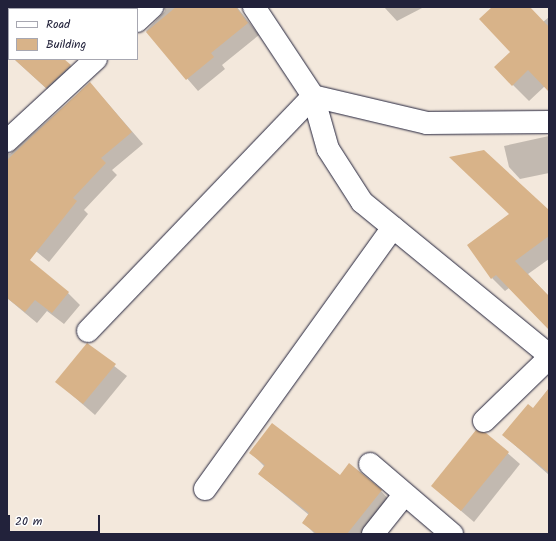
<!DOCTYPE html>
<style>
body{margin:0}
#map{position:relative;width:556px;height:541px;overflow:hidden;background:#f3e8dc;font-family:Kalam,sans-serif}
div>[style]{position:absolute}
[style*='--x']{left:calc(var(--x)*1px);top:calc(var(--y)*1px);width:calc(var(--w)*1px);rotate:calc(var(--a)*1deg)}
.shadow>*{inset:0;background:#0003}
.building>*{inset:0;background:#d8b389}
.roads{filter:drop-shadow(0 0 1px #22223b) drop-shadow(0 0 1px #22223b)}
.street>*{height:22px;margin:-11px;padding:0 11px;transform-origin:11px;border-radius:11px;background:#fff}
span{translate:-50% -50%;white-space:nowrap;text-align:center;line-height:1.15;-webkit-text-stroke:4px #fff;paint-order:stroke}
.frame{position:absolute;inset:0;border:8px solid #22223b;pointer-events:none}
.legend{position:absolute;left:8px;top:8px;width:130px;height:52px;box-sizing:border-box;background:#fff;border:1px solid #a7a7b1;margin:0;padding:5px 7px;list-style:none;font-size:12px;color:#22223b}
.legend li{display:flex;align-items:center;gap:8px;height:20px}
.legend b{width:20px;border:1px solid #a7a7b1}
.scale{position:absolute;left:8px;top:515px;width:92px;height:18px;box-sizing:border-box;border:2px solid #22223b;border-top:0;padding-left:5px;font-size:12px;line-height:14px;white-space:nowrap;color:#22223b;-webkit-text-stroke:3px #fff;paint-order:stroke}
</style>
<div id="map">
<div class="shadow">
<i style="clip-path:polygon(71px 7px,160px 7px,137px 9px)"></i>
<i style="clip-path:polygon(164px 7px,237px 7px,259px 35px,222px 65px,225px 69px,198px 91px,146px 31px,165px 11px)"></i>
<i style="clip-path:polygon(384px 7px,424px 7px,397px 21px)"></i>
<i style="clip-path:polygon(493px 7px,529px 7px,543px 22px,549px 17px,549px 91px,545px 86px,529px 101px,513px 85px,512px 52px)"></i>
<i style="clip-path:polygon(9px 29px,9px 54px,7px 52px)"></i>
<i style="clip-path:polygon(14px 59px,63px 59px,82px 77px,58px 99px)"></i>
<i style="clip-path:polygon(90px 83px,143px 144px,112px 170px,117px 175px,84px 210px,88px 214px,49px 262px,7px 227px,7px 153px,10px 154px)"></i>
<i style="clip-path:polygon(549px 136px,549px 173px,520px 179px,509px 167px,504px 146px)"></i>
<i style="clip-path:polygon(549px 211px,549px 259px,528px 274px,549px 297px,549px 329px,509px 288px,505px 291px,492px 278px)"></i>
<i style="clip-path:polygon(7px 280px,68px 293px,80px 305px,64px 324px,47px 311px,37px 323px,7px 298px)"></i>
<i style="clip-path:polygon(87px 345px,127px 376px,95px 415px,57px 382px)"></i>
<i style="clip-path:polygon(549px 388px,549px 475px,503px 435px,533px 410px)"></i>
<i style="clip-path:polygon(486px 434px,520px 464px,474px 522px,432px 486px)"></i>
<i style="clip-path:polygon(251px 453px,340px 477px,381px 491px,392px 503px,368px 534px,315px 534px,303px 522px,309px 515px,259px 474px,264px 466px)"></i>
</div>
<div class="building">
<i style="clip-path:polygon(176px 7px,236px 7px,248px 23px,211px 53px,214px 57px,186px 80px,146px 32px)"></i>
<i style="clip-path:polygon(492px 7px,530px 7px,549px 27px,549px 92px,528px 70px,512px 86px,494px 67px,510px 52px,479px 19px)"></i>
<i style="clip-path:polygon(14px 59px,64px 59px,71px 65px,46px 88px)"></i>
<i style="clip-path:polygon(90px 82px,132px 132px,101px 158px,106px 163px,73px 198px,77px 201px,30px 260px,69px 292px,52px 313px,35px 300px,25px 312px,7px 298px,7px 160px)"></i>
<i style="clip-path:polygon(484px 150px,549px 210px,549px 236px,515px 261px,549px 296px,549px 330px,496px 275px,491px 279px,467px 245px,509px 214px,449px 157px)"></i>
<i style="clip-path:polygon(87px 343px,116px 364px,83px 404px,55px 382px)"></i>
<i style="clip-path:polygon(549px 388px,549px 473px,502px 435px,528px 404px,533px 408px)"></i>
<i style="clip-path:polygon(272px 423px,340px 475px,349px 463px,382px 490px,347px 534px,317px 534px,302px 523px,309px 513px,258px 474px,265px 465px,249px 453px)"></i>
<i style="clip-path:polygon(476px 430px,486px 433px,509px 452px,461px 511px,431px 486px)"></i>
</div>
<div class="roads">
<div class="street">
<i style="--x:137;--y:21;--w:21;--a:-43"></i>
<i style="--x:549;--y:122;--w:122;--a:179.5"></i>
<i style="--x:427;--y:123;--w:117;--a:-166.7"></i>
<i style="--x:313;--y:96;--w:55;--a:74.2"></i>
<i style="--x:328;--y:149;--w:63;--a:57.3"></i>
<i style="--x:362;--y:202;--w:242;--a:39.3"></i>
<i style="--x:7;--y:141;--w:121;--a:-42.7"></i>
<i style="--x:88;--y:331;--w:325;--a:-46.2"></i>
<i style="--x:313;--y:96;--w:107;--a:-123.5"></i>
<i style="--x:484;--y:421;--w:91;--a:-44.1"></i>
<i style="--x:370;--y:464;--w:108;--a:40.5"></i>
<i style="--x:205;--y:489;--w:322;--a:-54.3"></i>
<i style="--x:373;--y:534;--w:50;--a:-51.5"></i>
</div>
</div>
<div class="frame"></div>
<ul class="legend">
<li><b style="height:5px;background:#fff"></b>Road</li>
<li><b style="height:11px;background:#d8b389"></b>Building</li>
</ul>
<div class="scale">20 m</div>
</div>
